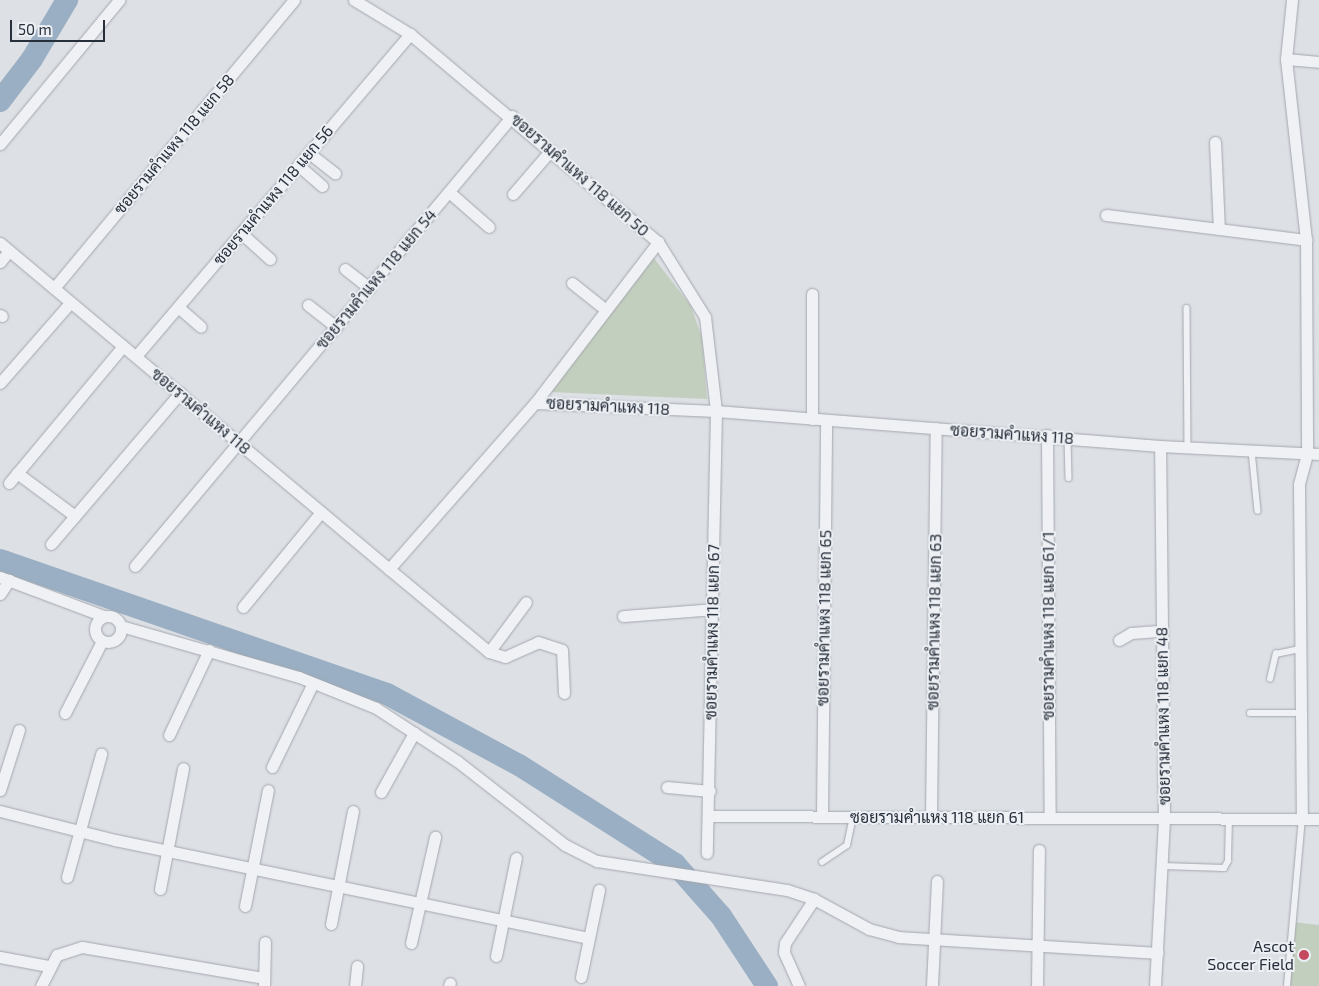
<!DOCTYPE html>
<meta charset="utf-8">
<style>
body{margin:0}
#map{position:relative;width:1319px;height:986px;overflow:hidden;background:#dde0e5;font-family:"Exo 2",Sarabun,sans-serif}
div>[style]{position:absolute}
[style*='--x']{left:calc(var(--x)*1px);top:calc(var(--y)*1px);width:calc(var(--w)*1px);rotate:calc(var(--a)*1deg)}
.green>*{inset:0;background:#c3cfbe}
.river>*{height:22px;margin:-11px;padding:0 11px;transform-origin:11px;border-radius:11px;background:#9aafc3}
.roads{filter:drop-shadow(0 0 1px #a3a7af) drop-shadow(0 0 1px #a3a7af)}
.service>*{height:5.5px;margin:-2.75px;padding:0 2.75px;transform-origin:2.75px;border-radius:2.75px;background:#eff1f4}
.minor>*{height:11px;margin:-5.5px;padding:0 5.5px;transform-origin:5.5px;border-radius:5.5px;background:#eff1f4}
.minor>.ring{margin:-5.5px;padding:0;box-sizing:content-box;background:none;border:11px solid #eff1f4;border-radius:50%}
.dots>*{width:14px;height:14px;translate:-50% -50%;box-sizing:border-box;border:2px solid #eceff3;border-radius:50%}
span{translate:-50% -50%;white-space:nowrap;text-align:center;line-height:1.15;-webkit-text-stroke:4px #eceff3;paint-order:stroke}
.street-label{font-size:16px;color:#272f3b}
.poi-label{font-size:16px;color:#272f3b}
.right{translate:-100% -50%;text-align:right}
.scale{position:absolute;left:10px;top:20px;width:95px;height:22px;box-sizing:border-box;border:2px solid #272f3b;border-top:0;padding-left:6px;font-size:15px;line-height:18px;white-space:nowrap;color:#272f3b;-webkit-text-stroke:4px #eceff3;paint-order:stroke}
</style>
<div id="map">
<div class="green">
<i style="clip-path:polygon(653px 257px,691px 306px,702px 338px,707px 399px,550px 392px)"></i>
<i style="clip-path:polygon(1293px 922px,1319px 925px,1319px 986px,1286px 986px)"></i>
</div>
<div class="river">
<i style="--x:0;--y:101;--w:53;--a:-52.7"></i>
<i style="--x:32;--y:59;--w:69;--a:-59.3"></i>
<i style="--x:0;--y:560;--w:410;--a:19.1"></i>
<i style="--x:387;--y:694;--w:150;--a:28.3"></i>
<i style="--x:519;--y:765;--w:185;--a:32.4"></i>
<i style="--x:675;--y:864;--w:69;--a:48.5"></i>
<i style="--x:721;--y:916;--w:84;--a:56.7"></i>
</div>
<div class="roads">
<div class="service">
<i style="--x:1187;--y:308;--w:140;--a:89.6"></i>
<i style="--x:1068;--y:438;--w:40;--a:88.6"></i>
<i style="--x:1252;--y:451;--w:60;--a:84.3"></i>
<i style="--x:1270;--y:679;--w:26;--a:-77"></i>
<i style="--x:1276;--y:654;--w:25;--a:-12"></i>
<i style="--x:1250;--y:713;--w:51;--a:0"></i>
<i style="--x:822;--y:862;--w:30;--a:-34"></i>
<i style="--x:847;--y:845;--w:30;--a:-78"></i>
<i style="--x:1163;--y:866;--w:61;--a:1.9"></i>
<i style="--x:1224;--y:868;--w:8;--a:-60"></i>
<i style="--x:1228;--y:861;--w:43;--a:-88.7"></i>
<i style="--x:1287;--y:986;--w:168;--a:-84.9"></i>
</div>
<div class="minor">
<i style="--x:354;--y:0;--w:66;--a:31.3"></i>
<i style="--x:410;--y:34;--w:324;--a:40"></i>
<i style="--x:658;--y:242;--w:89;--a:57.9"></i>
<i style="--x:705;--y:317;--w:95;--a:83.3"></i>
<i style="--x:716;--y:411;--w:442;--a:91.2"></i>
<i style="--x:1292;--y:0;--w:59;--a:95.8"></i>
<i style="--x:1286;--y:59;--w:182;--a:83.7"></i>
<i style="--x:1306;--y:240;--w:214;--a:89.7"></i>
<i style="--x:1307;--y:454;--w:31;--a:105"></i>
<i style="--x:1299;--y:484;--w:335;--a:89.5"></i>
<i style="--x:1286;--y:59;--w:33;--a:5"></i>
<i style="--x:1215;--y:142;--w:87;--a:87.4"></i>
<i style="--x:0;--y:144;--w:187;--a:-50.4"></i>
<i style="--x:309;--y:153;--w:33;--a:38"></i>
<i style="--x:298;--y:165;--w:32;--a:41"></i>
<i style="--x:449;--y:192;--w:53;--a:41.2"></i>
<i style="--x:513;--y:194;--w:58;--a:-49.2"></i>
<i style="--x:1106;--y:215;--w:202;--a:7.1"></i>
<i style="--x:241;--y:233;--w:39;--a:42"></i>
<i style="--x:0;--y:243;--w:508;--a:39.96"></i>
<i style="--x:389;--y:569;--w:221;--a:-48.7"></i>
<i style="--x:535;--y:403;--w:181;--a:2.5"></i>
<i style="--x:716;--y:411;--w:445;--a:4.5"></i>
<i style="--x:1160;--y:446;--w:159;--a:2.9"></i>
<i style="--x:0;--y:262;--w:14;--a:-51"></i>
<i style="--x:345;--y:269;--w:31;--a:38"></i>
<i style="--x:572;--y:283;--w:43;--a:38.5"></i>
<i style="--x:54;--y:288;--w:375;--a:-50.2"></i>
<i style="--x:308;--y:305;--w:36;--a:38"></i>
<i style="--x:178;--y:307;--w:30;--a:41"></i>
<i style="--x:0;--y:315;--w:2;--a:27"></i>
<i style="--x:136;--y:356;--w:423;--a:-49.6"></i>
<i style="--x:0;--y:383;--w:106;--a:-48.8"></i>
<i style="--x:535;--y:403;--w:203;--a:-52.6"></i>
<i style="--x:812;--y:419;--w:125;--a:-90"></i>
<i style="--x:1047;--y:435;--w:383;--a:89.6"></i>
<i style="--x:17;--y:473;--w:72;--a:36.6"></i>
<i style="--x:9;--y:483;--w:178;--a:-50.2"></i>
<i style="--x:51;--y:544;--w:199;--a:-49.5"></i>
<i style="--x:135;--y:566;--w:587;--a:-50.04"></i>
<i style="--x:389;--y:569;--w:130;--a:39.7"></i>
<i style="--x:489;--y:652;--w:17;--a:17"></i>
<i style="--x:505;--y:657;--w:36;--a:-24"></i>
<i style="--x:538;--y:642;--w:25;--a:18"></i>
<i style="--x:562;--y:650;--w:43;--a:87.3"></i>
<i style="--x:0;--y:577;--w:111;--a:20.6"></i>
<i style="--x:0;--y:594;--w:17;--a:-57"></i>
<i style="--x:243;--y:607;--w:123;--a:-50.6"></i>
<i style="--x:623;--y:616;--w:90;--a:-4.4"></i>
<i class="ring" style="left:95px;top:616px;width:15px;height:15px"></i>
<i style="--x:121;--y:626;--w:185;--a:16"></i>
<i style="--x:299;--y:677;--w:83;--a:21.9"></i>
<i style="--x:376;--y:708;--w:97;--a:33.2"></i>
<i style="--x:457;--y:761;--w:137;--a:37.9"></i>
<i style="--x:565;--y:845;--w:36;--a:27"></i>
<i style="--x:597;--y:861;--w:192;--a:8.7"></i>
<i style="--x:787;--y:890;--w:28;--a:18"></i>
<i style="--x:814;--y:899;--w:63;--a:28.6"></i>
<i style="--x:869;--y:929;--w:31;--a:15"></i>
<i style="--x:899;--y:937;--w:259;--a:3.5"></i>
<i style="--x:1119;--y:640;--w:14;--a:-30"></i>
<i style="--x:1131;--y:633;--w:31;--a:-4"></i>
<i style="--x:489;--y:652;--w:62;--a:-53.5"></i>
<i style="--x:65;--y:713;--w:81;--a:-62.8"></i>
<i style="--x:169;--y:735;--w:94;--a:-64.8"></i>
<i style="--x:272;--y:767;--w:93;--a:-64"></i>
<i style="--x:667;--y:787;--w:43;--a:5.3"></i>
<i style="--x:0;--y:790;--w:63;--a:-72.4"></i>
<i style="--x:381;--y:792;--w:68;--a:-60.8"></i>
<i style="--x:0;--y:811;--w:119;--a:14.2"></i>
<i style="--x:115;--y:840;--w:483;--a:11.7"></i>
<i style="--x:709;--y:816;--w:610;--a:0.28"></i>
<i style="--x:822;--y:816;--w:396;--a:-89.4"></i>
<i style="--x:931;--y:816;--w:388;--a:-89.3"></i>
<i style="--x:67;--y:877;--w:128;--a:-74.5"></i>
<i style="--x:160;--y:889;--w:123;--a:-79.2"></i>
<i style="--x:245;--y:906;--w:118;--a:-78.8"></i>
<i style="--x:331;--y:924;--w:115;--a:-79"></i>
<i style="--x:411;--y:943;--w:109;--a:-77.2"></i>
<i style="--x:496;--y:956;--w:100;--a:-78.5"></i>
<i style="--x:0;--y:957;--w:49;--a:10.6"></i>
<i style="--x:581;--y:977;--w:89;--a:-78.3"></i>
<i style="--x:41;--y:986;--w:35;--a:-63"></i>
<i style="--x:57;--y:955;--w:26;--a:-18"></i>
<i style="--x:82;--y:947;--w:185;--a:9.7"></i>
<i style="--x:264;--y:986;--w:44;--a:-88.7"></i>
<i style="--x:355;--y:986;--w:20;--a:-84"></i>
<i style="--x:449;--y:986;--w:3;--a:-72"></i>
<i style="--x:799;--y:986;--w:37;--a:-114"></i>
<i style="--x:784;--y:952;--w:9;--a:-84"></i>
<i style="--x:785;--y:943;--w:53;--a:-56.6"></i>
<i style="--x:932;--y:986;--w:105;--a:-87.3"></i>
<i style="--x:1037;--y:986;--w:136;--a:-89.2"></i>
<i style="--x:1155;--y:986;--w:168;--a:-86.9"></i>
<i style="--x:1164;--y:818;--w:372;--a:-90.6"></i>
</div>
</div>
<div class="dots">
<i style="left:1304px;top:955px;background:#c3495f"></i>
</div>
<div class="street-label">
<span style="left:174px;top:144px;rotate:-50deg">ซอยรามคำแหง 118 แยก 58</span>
<span style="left:580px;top:175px;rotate:41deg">ซอยรามคำแหง 118 แยก 50</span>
<span style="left:273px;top:195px;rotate:-50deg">ซอยรามคำแหง 118 แยก 56</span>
<span style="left:376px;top:279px;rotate:-50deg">ซอยรามคำแหง 118 แยก 54</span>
<span style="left:608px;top:406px;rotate:3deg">ซอยรามคำแหง 118</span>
<span style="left:201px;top:411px;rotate:40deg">ซอยรามคำแหง 118</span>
<span style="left:1012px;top:434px;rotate:4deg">ซอยรามคำแหง 118</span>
<span style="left:824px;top:618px;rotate:-89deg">ซอยรามคำแหง 118 แยก 65</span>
<span style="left:934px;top:622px;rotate:-89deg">ซอยรามคำแหง 118 แยก 63</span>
<span style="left:1048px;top:626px;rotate:-90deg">ซอยรามคำแหง 118 แยก 61/1</span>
<span style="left:712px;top:632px;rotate:-89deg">ซอยรามคำแหง 118 แยก 67</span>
<span style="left:1163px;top:716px;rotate:-91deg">ซอยรามคำแหง 118 แยก 48</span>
<span style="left:937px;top:817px">ซอยรามคำแหง 118 แยก 61</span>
</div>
<div class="poi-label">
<span class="right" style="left:1294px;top:955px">Ascot<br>Soccer Field</span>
</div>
<div class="scale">50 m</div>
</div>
